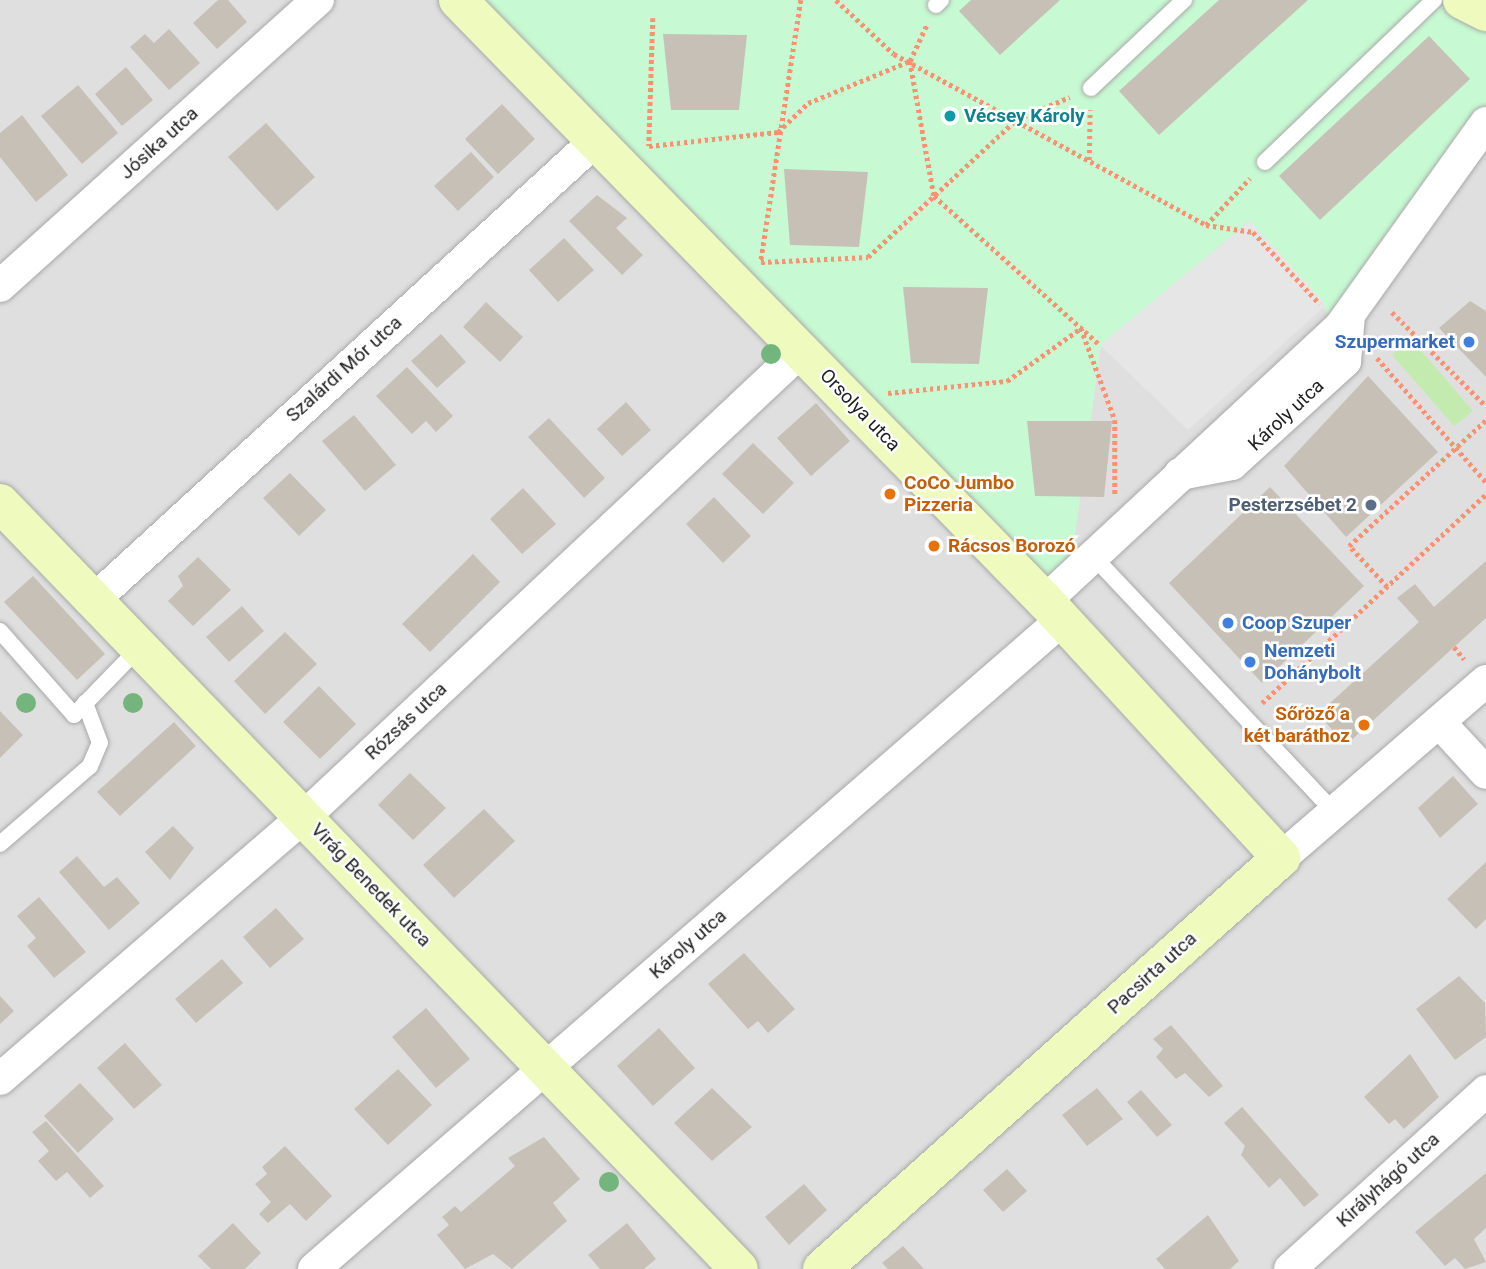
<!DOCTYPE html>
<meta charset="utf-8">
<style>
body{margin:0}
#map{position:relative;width:1486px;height:1269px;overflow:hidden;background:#f2f0e8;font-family:Roboto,sans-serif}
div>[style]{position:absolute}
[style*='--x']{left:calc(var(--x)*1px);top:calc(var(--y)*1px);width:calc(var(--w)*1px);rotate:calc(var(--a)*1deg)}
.residential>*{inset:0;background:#e0dfdf}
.grass>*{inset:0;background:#c4ebaf}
.park>*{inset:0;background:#c7fad2}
.parking>*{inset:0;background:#e6e6e6}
.building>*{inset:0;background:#c7c0b7}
.path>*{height:4.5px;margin-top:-2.25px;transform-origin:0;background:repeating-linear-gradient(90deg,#fb9170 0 3.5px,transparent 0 7px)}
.roads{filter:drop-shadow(0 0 2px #a9a9a9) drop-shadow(0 0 2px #a9a9a9)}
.lane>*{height:16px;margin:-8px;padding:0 8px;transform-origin:8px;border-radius:8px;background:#fff}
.street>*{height:32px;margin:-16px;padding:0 16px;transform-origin:16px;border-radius:16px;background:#fff}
.secondary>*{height:38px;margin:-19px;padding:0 19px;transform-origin:19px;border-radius:19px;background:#effbbe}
.trees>*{width:20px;height:20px;margin:-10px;border-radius:50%;background:#73b57d}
.dots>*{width:19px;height:19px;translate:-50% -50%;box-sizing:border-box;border:4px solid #fff;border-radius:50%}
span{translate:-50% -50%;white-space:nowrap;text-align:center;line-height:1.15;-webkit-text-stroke:5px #fff;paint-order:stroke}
.culture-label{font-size:19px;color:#0d838f;font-weight:700}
.left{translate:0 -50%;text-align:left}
.street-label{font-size:19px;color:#222}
.shop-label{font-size:19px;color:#366cbe;font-weight:700}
.right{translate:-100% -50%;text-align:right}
.food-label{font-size:19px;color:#c56008;font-weight:700}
.service-label{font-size:19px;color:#4e5e75;font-weight:700}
</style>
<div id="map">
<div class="residential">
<i style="clip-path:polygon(0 0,1486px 0,1486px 1269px,0 1269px)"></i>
</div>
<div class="grass">
<i style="clip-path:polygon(1411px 339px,1473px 411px,1454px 426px,1392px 355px)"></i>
</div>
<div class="park">
<i style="clip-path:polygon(465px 0,1462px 0,1486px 12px,1486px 123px,1340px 327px,1249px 221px,1101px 345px,1069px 579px,1045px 601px)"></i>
</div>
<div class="parking">
<i style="clip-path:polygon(1250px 221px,1326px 305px,1188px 430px,1100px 345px)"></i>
</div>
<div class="building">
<i style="clip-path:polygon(218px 0,228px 0,247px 22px,217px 49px,193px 23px)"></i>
<i style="clip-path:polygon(971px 0,1060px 0,1000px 55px,959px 11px)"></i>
<i style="clip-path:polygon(1219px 0,1308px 0,1159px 135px,1119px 91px)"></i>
<i style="clip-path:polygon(169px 29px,200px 63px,169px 90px,130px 47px,145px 34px,154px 43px)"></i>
<i style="clip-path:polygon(663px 34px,747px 35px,739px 110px,671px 110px)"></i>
<i style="clip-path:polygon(1429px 36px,1470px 79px,1320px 220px,1279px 176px)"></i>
<i style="clip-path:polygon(126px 67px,153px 100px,122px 126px,95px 94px)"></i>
<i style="clip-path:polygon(78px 85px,118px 133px,82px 164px,41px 116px)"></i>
<i style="clip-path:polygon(502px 104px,535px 139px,498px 174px,465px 139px)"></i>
<i style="clip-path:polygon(22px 115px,68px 175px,36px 202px,0 157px,0 133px)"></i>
<i style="clip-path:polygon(266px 123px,315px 177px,277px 211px,228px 157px)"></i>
<i style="clip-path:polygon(471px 152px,494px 177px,458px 211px,434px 186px)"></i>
<i style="clip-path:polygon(784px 169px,868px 172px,859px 247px,790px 245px)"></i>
<i style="clip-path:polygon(597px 195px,627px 218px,616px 228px,643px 255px,622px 275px,569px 221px)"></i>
<i style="clip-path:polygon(564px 238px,594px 270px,558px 302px,529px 270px)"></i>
<i style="clip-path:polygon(903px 287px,988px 288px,979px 364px,911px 363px)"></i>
<i style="clip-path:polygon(1470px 301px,1486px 311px,1486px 377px,1439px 328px)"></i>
<i style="clip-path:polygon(486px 302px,523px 337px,500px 362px,463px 327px)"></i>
<i style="clip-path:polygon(441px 334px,466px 362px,437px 388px,411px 361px)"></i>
<i style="clip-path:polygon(407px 367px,453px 416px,436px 432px,426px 421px,412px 434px,376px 396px)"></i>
<i style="clip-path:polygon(1368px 376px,1438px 452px,1346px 537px,1284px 466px)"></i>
<i style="clip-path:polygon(626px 402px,651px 430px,622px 456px,597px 429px)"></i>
<i style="clip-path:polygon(816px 403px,850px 441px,811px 476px,777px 438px)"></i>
<i style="clip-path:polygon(354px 415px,396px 465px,365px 491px,322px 441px)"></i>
<i style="clip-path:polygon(549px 418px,605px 478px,584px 498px,528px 437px)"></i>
<i style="clip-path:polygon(1027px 421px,1112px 421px,1104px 497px,1035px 496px)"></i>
<i style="clip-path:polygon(753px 443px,794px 483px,763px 514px,722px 474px)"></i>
<i style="clip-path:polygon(290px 473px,326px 510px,299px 536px,263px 498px)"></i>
<i style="clip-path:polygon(1270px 487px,1364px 586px,1262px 683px,1169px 583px)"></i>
<i style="clip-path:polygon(523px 488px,556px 524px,522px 554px,490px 519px)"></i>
<i style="clip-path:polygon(714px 497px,751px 536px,723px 563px,686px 524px)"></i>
<i style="clip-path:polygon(473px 554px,500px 582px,430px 652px,402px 624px)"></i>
<i style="clip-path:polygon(198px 557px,231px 590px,193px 626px,168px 601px,183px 586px,178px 576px)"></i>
<i style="clip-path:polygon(1486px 561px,1486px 618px,1346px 745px,1318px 714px,1419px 622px,1397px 598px,1415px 584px,1434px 607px)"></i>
<i style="clip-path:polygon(33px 576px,105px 654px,77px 680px,4px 602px)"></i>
<i style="clip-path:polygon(242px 606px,264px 631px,229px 662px,206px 637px)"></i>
<i style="clip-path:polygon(285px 632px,317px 664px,265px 714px,234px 681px)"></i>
<i style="clip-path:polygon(319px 686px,356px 724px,320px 759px,283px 722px)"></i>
<i style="clip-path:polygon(0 711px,23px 735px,0 758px)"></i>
<i style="clip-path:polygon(174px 722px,196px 746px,120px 816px,97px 792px)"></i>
<i style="clip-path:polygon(410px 773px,446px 808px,413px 840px,378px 805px)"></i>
<i style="clip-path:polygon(1453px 776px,1478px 804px,1440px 838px,1418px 808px)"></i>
<i style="clip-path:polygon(484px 809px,515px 841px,454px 898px,423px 865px)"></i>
<i style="clip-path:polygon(173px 826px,194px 848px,170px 880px,145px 852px)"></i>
<i style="clip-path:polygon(77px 856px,104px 887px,117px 877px,140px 903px,109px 930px,59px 872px)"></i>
<i style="clip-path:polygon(1486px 862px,1486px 919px,1476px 929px,1447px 899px)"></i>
<i style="clip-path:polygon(39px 897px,86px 952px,54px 978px,27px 946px,36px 938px,17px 916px)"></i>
<i style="clip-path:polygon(276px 908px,304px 939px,270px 968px,243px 937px)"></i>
<i style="clip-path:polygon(744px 953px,795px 1009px,768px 1033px,758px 1021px,748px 1029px,708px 984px)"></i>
<i style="clip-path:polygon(222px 959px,243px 983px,196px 1023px,175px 999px)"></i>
<i style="clip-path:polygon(1459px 976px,1485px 1003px,1486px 1037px,1455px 1060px,1416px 1009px)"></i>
<i style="clip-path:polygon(0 996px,14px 1011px,0 1024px)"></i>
<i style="clip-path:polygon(426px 1008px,470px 1059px,436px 1088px,392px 1037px)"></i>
<i style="clip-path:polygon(1171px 1025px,1223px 1086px,1209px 1097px,1185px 1073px,1176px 1079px,1156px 1057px,1163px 1049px,1153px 1039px)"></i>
<i style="clip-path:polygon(659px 1028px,695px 1068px,653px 1106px,617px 1066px)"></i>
<i style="clip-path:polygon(125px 1043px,162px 1085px,134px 1109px,97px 1068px)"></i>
<i style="clip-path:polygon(1410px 1054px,1439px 1097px,1404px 1129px,1395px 1119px,1389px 1124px,1364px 1097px)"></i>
<i style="clip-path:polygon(398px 1069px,432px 1105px,388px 1145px,354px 1109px)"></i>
<i style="clip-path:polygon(80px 1083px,114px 1119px,78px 1153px,44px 1116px)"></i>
<i style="clip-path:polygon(712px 1088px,752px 1127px,712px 1161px,674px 1123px)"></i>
<i style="clip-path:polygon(1097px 1088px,1123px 1119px,1087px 1146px,1062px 1115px)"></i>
<i style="clip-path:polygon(1141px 1090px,1172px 1125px,1157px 1137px,1127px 1102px)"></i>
<i style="clip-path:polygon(1242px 1107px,1319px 1195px,1304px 1207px,1280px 1178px,1269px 1188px,1241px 1155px,1245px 1146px,1224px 1123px)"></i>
<i style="clip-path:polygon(46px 1121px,104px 1186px,90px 1198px,67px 1172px,56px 1181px,38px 1161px,49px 1151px,32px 1132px)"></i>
<i style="clip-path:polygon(544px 1137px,580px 1179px,553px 1203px,567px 1221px,512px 1269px,493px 1254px,465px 1269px,437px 1235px,449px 1225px,442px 1217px,455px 1206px,461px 1212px,515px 1166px,508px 1158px)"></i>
<i style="clip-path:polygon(285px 1146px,332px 1196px,306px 1221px,290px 1204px,268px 1223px,259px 1214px,271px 1202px,255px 1184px,267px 1174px,262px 1167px)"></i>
<i style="clip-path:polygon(1007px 1169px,1027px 1191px,1003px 1212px,983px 1190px)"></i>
<i style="clip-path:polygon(1486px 1173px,1486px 1228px,1474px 1239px,1486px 1262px,1465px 1269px,1455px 1258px,1445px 1266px,1415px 1232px)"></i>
<i style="clip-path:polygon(804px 1184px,827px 1210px,789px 1245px,765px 1217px)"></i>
<i style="clip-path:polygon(1208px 1215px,1239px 1261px,1230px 1269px,1165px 1269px,1156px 1259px)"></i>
<i style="clip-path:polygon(233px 1223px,261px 1253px,245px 1269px,211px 1269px,198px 1256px)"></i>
<i style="clip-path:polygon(627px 1223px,656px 1259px,644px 1269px,600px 1269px,588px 1255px)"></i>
<i style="clip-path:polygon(903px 1246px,924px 1269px,888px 1269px,882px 1263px)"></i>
</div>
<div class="path">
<i style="--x:801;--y:0;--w:265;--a:98.7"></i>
<i style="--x:761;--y:262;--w:107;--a:-2.7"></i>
<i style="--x:868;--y:257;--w:203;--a:-42.8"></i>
<i style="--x:1017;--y:119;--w:57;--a:-22.5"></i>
<i style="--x:836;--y:0;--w:79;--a:43"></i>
<i style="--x:894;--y:54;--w:356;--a:28.7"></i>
<i style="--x:1206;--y:225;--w:48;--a:8.5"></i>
<i style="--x:1253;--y:232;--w:98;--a:47.1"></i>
<i style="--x:653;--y:18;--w:128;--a:91.8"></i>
<i style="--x:649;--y:146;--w:130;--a:-6.2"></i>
<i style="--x:778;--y:132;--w:42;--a:-44"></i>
<i style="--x:808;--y:103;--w:110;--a:-22.4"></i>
<i style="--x:910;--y:61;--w:137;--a:79.9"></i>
<i style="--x:934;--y:196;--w:223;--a:41.9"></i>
<i style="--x:910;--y:61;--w:41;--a:-65.3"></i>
<i style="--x:1089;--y:160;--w:50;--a:-88.9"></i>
<i style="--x:1206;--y:225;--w:64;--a:-46.9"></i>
<i style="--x:1392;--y:312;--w:133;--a:45"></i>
<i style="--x:1377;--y:358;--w:165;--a:48.7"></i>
<i style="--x:888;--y:393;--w:120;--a:-5.8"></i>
<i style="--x:1007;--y:381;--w:91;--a:-35.6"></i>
<i style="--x:1081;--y:328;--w:98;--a:69.7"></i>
<i style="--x:1115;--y:420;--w:75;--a:90"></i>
<i style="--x:1387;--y:587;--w:56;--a:-132.8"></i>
<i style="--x:1349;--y:546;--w:186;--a:-42.6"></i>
<i style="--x:1454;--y:647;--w:16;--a:50"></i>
<i style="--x:1262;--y:703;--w:306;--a:-43"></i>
</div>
<div class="roads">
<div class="lane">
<i style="--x:936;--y:5;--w:7;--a:-45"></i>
<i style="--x:1091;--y:88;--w:128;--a:-43.4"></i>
<i style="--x:1265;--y:162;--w:234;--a:-43.8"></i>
<i style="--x:1093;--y:556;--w:353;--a:46.7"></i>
<i style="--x:0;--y:631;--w:112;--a:48.6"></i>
<i style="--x:74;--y:715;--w:95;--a:-45.9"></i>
<i style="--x:0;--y:844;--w:119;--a:-40.9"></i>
<i style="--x:90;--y:766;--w:25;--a:-67"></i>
<i style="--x:100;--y:743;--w:43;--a:-110.6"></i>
</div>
<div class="street">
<i style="--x:0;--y:286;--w:428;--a:-42"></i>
<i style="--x:1180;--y:474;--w:53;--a:-10.9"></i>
<i style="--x:1232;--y:464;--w:153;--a:-42.3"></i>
<i style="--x:1345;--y:361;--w:46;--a:-85"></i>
<i style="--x:95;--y:599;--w:678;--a:-42.49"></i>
<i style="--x:1045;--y:601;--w:403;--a:-42.9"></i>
<i style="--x:1340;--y:327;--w:251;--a:-54.4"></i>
<i style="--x:1439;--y:722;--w:69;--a:47.3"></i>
<i style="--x:1281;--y:858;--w:271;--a:-40.8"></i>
<i style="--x:0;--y:1079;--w:403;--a:-40.8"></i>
<i style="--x:305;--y:816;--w:681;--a:-43.16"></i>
<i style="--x:314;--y:1269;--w:990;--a:-40.95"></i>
<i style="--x:1290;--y:1269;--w:265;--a:-42.2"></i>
</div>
<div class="secondary">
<i style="--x:458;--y:0;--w:840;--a:45.68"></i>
<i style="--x:1045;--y:601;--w:349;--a:47.4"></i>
<i style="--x:1281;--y:858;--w:616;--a:138.16"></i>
<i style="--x:1462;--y:0;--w:27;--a:27"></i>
<i style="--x:0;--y:503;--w:1064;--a:46.03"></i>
</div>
</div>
<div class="trees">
<i style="left:771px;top:354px"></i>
<i style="left:26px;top:703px"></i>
<i style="left:133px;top:703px"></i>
<i style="left:609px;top:1182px"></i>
</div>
<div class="dots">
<i style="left:950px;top:116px;background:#0f9aa8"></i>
<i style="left:1469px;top:342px;background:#3f7fe0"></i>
<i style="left:890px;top:494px;background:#e8710a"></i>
<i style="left:1371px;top:505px;background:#5c6f8a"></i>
<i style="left:934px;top:546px;background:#e8710a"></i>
<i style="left:1228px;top:623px;background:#3f7fe0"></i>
<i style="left:1250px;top:662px;background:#3f7fe0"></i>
<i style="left:1364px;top:725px;background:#e8710a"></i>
</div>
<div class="culture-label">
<span class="left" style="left:964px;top:116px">Vécsey Károly</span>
</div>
<div class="street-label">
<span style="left:159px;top:143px;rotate:-42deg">Jósika utca</span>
<span style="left:344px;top:369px;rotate:-42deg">Szalárdi Mór utca</span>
<span style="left:860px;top:410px;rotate:46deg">Orsolya utca</span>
<span style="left:1286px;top:415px;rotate:-43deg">Károly utca</span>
<span style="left:406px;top:721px;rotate:-43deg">Rózsás utca</span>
<span style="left:371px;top:885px;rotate:46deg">Virág Benedek utca</span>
<span style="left:688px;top:944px;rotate:-41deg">Károly utca</span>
<span style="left:1152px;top:973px;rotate:-42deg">Pacsirta utca</span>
<span style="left:1388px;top:1180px;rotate:-42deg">Királyhágó utca</span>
</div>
<div class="shop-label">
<span class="right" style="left:1455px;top:342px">Szupermarket</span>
<span class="left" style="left:1242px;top:623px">Coop Szuper</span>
<span class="left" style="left:1264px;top:662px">Nemzeti<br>Dohánybolt</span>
</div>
<div class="food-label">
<span class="left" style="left:904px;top:494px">CoCo Jumbo<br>Pizzeria</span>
<span class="left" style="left:948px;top:546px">Rácsos Borozó</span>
<span class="right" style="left:1350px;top:725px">Sőröző a<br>két baráthoz</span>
</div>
<div class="service-label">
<span class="right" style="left:1357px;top:505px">Pesterzsébet 2</span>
</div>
</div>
